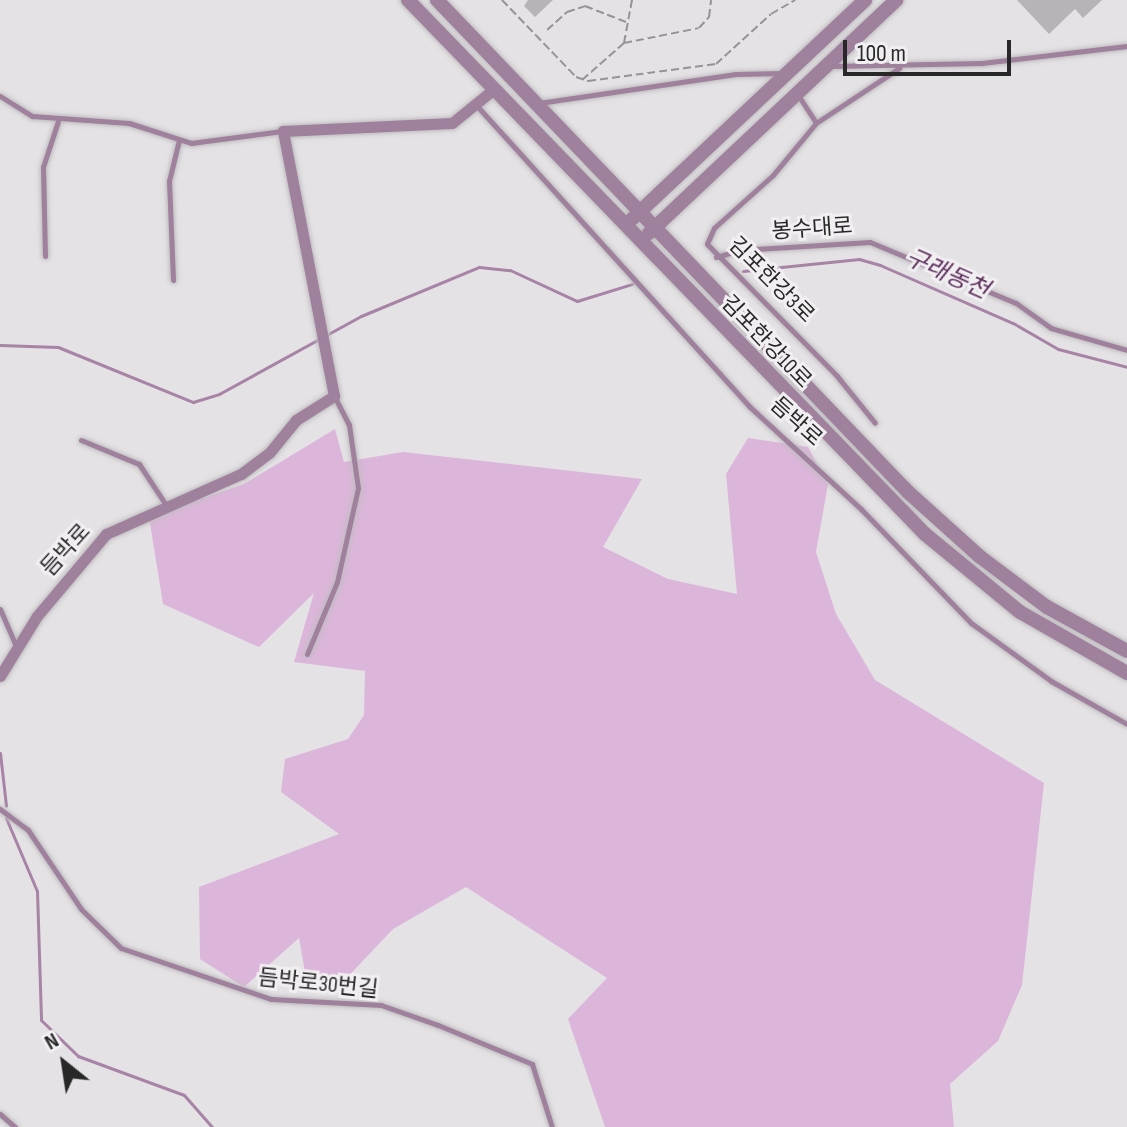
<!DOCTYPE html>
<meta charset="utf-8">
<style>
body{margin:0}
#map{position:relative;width:1127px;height:1127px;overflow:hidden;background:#e5e2e5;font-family:"Sofia Sans Condensed","Noto Sans KR",sans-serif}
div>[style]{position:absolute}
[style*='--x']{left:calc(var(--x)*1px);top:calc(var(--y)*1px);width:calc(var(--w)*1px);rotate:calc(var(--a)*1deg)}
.green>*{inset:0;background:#dbb6da}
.stream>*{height:3px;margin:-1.5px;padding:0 1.5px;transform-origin:1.5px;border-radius:1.5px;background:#a783a6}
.building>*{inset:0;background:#b7b4b7}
.path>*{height:2px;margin-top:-1px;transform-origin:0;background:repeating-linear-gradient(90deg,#959395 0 8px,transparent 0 12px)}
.roads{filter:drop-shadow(0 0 2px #bfbdbf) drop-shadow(0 0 2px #bfbdbf)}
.service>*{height:5px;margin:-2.5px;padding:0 2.5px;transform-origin:2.5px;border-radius:2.5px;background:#9f809d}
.minor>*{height:11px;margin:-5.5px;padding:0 5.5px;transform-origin:5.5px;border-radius:5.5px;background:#9f809d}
.tertiary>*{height:14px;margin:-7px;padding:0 7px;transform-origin:7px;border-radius:7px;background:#9f809d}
span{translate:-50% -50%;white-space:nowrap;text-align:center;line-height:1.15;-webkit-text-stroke:6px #f2eff2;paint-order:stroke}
.street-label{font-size:22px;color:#292829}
.water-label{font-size:24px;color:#5e2f5d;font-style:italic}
.north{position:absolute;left:24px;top:1023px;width:80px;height:80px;-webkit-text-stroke:6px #f2eff2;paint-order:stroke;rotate:330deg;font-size:22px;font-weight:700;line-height:32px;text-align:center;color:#292829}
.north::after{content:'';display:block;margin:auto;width:28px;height:36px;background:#292829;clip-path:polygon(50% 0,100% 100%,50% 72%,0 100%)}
.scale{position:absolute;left:843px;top:40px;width:168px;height:36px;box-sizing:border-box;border:4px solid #292829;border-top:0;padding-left:10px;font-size:24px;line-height:28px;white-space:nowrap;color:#292829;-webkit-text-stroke:6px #f2eff2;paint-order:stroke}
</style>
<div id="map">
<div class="green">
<i style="clip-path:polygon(335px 429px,344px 462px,403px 452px,642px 479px,603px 547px,668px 579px,737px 594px,726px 474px,748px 438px,808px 447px,828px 484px,816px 552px,836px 614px,875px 680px,1044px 783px,1022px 985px,998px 1041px,950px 1084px,954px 1127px,605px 1127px,568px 1019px,607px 978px,466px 887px,393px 929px,341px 984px,306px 978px,299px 938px,244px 987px,200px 959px,199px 887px,339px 834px,281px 792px,285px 759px,348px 739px,364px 715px,365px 671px,294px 662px,314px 593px,259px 647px,163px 604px,149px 517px,244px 484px)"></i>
</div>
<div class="stream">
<i style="--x:743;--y:271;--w:117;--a:-5.9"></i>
<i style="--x:859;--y:259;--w:22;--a:16"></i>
<i style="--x:880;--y:265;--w:145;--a:23.6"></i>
<i style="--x:1013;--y:323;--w:52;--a:30"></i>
<i style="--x:1058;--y:349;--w:71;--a:14.6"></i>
<i style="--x:0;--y:345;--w:58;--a:2"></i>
<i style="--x:58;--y:347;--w:146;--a:22.2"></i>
<i style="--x:193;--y:402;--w:27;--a:-17"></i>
<i style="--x:219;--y:394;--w:162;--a:-28.8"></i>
<i style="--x:361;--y:316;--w:128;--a:-22.6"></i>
<i style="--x:479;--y:267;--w:31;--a:6"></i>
<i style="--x:510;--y:270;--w:74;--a:24.8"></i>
<i style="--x:577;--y:301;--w:58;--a:-17.2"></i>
<i style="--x:0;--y:753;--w:53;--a:83.5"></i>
<i style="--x:6;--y:818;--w:79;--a:67"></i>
<i style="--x:37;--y:891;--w:129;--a:88.2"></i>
<i style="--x:41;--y:1020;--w:52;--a:44.2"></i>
<i style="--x:78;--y:1056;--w:113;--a:20.2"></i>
<i style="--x:184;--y:1095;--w:43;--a:48.8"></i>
</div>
<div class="building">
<i style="clip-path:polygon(528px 0,553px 0,535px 17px,524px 6px)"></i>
<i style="clip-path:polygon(1017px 0,1102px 0,1083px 18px,1075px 9px,1049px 34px)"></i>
</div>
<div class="path">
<i style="--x:502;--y:0;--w:107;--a:46.1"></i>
<i style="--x:576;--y:77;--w:13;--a:18"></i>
<i style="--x:588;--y:81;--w:129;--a:-7.6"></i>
<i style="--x:716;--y:64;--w:74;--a:-42.3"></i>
<i style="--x:771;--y:14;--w:28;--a:-30"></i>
<i style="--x:547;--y:30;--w:27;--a:-42"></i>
<i style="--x:567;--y:12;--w:19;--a:-18"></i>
<i style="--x:585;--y:6;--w:44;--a:21.3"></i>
<i style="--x:624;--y:43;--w:76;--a:-11.3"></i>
<i style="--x:699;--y:28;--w:15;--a:-48"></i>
<i style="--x:709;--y:17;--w:17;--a:-83"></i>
<i style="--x:582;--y:80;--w:56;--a:-41.4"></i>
<i style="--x:624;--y:43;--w:44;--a:-79.5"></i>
</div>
<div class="roads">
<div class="service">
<i style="--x:832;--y:66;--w:150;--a:-1.1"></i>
<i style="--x:982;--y:63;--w:146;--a:-6.7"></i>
<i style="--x:798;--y:95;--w:33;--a:57"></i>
<i style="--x:816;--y:123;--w:67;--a:129.6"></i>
<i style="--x:773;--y:175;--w:79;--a:138.1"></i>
<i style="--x:714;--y:228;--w:17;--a:114"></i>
<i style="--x:707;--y:244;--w:185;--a:45.4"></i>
<i style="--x:837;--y:376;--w:60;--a:51"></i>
<i style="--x:0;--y:96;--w:38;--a:32"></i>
<i style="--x:32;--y:116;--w:97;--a:4.1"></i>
<i style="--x:129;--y:123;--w:65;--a:17.9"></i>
<i style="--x:191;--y:143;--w:92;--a:-7.5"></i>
<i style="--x:539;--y:103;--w:199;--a:-8.4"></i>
<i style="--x:736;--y:74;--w:47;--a:-1.2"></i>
<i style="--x:477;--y:106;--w:406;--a:47.8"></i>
<i style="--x:750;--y:407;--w:151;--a:42.6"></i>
<i style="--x:861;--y:509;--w:158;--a:46"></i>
<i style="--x:971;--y:623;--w:99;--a:35.9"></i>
<i style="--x:1051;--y:681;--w:87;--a:29.5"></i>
<i style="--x:816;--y:123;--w:100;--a:-33.5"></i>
<i style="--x:45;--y:256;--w:89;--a:-91.3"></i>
<i style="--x:43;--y:167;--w:48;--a:-71.9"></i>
<i style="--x:716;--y:257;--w:25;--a:-16"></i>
<i style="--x:740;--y:250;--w:130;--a:-3.5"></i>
<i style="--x:870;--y:242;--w:158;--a:22.7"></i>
<i style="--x:1016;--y:303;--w:43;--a:35.5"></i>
<i style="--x:1051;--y:328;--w:79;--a:16.1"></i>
<i style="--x:173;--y:280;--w:99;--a:-92.3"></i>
<i style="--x:169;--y:181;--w:42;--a:-76.3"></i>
<i style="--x:81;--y:440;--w:63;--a:22.5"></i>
<i style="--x:139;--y:464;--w:49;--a:56.6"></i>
<i style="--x:0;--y:609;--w:40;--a:66.6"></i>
<i style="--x:307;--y:654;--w:78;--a:-67.4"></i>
<i style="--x:337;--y:582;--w:96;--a:-77.4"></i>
<i style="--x:358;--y:488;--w:64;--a:-98.1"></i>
<i style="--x:349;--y:425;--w:33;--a:-117"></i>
<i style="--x:0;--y:809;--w:35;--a:37"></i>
<i style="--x:28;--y:830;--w:95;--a:56.1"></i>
<i style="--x:81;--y:909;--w:56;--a:44.3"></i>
<i style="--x:121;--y:948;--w:158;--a:18.8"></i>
<i style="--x:271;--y:999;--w:110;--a:3.1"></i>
<i style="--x:381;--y:1005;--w:60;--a:19.3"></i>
<i style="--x:438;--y:1025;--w:102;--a:22.5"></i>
<i style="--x:532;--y:1064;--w:66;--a:72.4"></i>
<i style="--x:0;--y:1114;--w:20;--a:41"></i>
</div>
<div class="minor">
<i style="--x:0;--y:676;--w:70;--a:-58.3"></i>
<i style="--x:37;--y:616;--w:107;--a:-49.9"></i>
<i style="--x:106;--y:534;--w:148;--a:-24"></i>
<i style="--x:241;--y:474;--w:36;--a:-37"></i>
<i style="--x:270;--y:452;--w:41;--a:-50.9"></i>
<i style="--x:296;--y:420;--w:45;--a:-32.3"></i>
<i style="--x:334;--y:396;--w:270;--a:-100.9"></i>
<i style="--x:283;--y:131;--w:169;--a:-2.7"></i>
<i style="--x:452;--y:123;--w:54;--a:-39"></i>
</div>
<div class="tertiary">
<i style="--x:408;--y:0;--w:743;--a:45.93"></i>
<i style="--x:925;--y:534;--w:123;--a:39.4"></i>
<i style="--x:1020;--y:612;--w:123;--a:29.7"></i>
<i style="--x:437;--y:0;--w:681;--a:46.25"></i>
<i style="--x:908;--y:492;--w:96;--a:42"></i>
<i style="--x:979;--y:556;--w:85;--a:36.9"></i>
<i style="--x:1047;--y:607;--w:91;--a:28.8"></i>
<i style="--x:632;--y:219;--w:320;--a:-43.2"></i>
<i style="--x:649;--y:233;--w:340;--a:-43.3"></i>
</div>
</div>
<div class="street-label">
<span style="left:812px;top:229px;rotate:-4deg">봉수대로</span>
<span style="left:771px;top:280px;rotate:45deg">김포한강3로</span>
<span style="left:766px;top:342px;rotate:46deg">김포한강10로</span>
<span style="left:796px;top:422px;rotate:42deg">듬박로</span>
<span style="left:66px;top:550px;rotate:-48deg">듬박로</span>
<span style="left:318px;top:984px;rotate:6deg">듬박로30번길</span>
</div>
<div class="water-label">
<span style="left:947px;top:274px;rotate:24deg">구래동천</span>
</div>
<div class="north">N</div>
<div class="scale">100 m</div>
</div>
